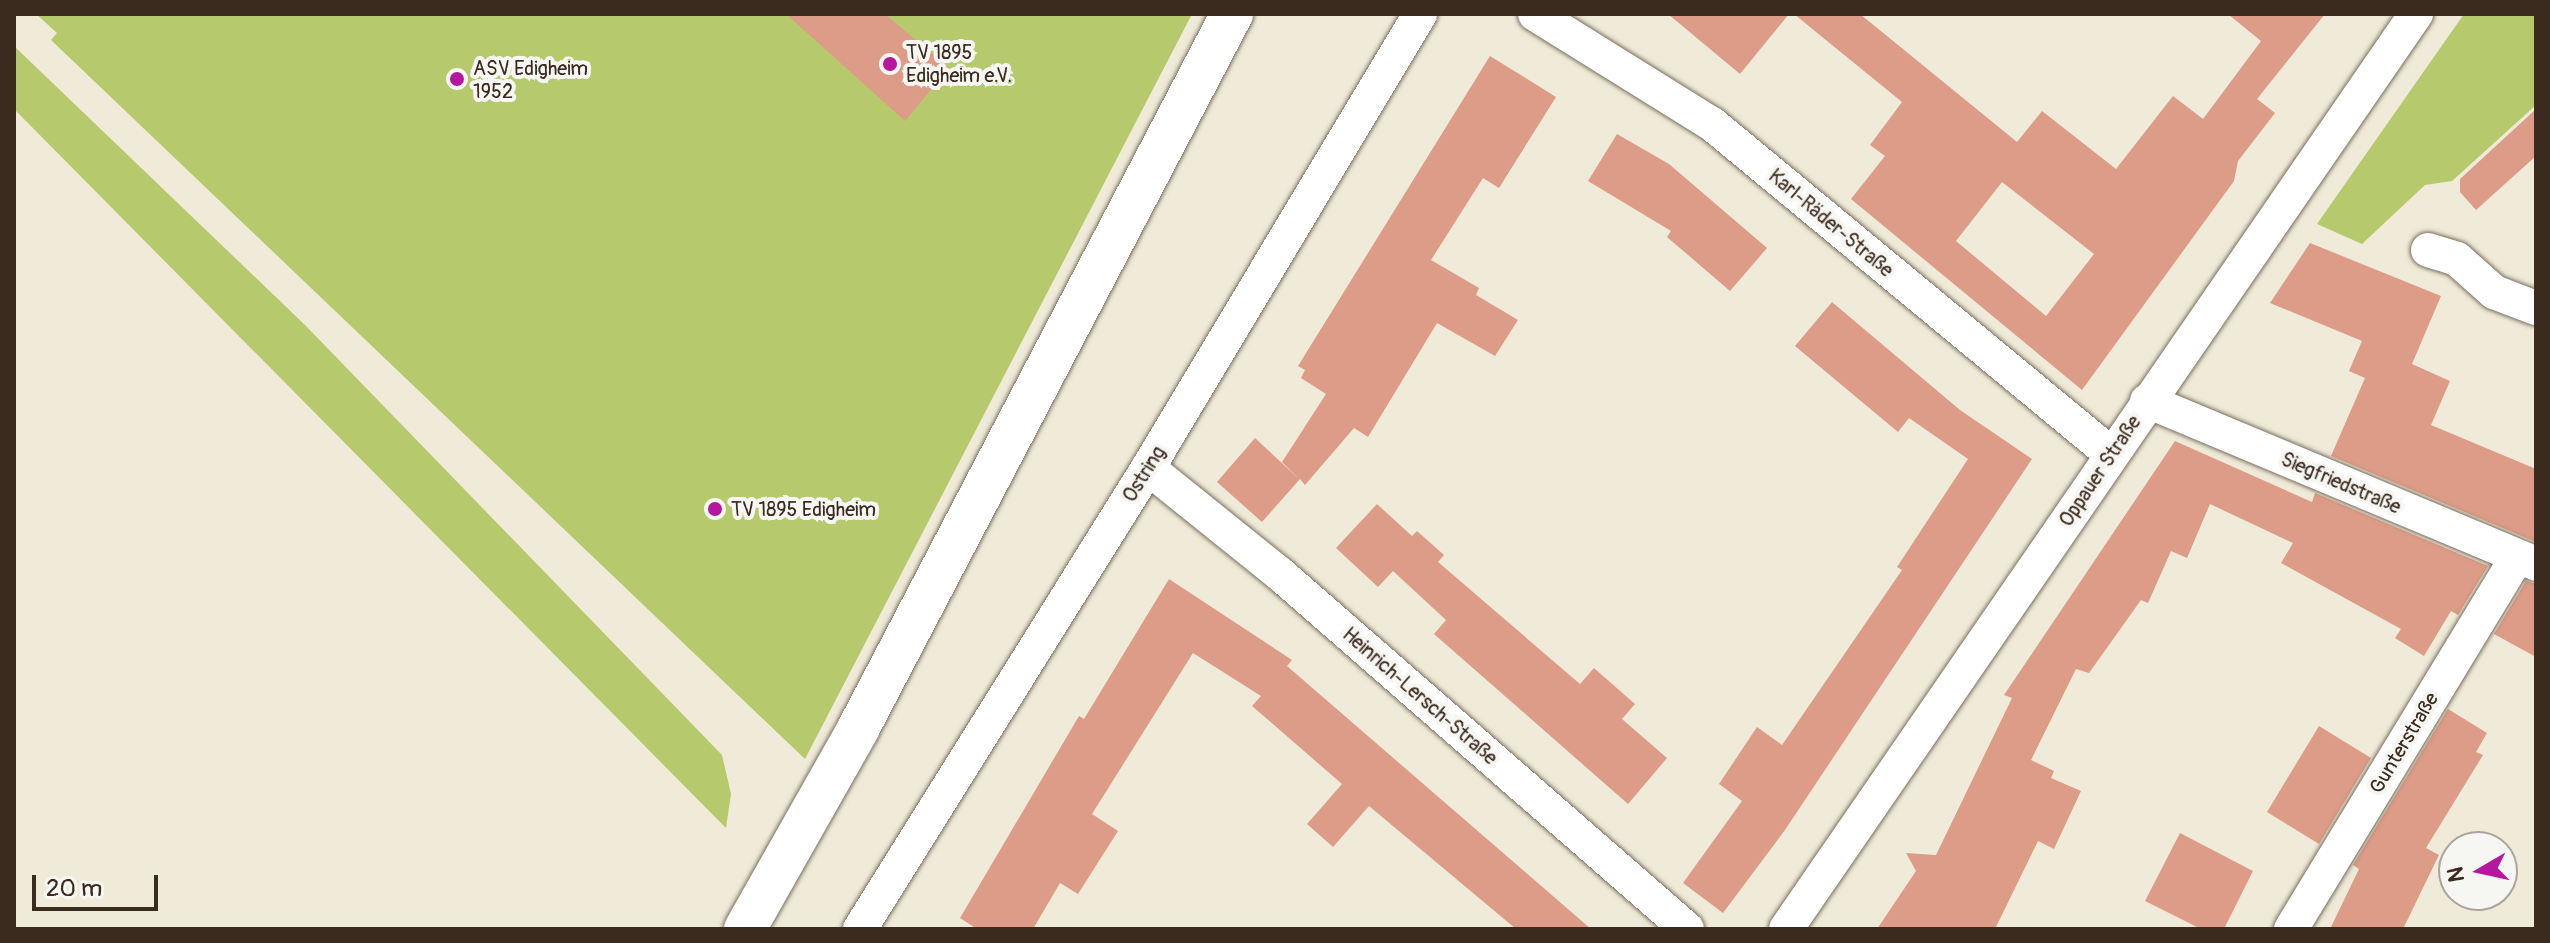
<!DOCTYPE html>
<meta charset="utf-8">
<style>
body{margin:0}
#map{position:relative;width:2550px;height:943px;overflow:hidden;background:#efebd8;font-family:Pangolin,sans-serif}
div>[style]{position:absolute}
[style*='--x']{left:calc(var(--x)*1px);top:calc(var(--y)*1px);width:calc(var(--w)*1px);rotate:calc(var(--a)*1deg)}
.green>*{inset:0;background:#b6ca6d}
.building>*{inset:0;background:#dd9c87}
.roads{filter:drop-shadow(0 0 2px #7a6e5f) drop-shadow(0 0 2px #7a6e5f)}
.minor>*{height:34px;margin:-17px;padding:0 17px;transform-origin:17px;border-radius:17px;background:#fff}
.tertiary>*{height:42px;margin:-21px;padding:0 21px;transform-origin:21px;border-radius:21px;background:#fff}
.dots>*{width:22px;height:22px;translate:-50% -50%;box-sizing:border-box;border:4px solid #f6f6f2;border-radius:50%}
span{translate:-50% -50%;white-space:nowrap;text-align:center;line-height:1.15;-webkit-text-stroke:8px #f6f6f2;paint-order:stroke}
.poi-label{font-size:20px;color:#3b2a1e}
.left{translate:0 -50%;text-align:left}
.street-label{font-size:20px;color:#3b2a1e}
.frame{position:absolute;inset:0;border:16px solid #3b2a1e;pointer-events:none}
.north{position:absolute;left:2438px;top:831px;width:80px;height:80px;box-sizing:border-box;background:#f6f6f2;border:2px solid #aba49d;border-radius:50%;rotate:261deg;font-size:22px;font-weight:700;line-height:32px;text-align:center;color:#3b2a1e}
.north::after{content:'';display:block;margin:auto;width:28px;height:36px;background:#b5179e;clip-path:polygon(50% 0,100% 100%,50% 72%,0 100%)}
.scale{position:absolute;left:32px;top:875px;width:126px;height:36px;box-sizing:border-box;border:4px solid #3b2a1e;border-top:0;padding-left:10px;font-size:24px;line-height:28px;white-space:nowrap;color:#3b2a1e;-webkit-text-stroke:6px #f6f6f2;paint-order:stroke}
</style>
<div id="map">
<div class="green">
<i style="clip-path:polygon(36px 14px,1192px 14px,805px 759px,51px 40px,57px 33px)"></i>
<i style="clip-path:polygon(2464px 14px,2536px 14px,2536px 105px,2452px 181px,2425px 185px,2362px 244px,2317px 224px)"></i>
<i style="clip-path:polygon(14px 46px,305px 325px,722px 755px,731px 794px,726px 828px,14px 109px)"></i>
</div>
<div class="building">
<i style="clip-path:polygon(786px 14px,885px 14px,949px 68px,905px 121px)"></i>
<i style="clip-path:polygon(1668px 14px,1789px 14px,1740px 74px)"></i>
<i style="clip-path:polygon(evenodd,1794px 14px,1860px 14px,2017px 142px,2042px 111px,2116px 169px,2173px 96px,2203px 119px,2261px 41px,2228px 14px,2325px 14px,2257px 99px,2275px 113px,2238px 161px,2234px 181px,2082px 390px,1851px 199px,1885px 156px,1870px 145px,1902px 102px,1794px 14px,2002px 182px,2094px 254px,2046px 316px,1956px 241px,2002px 182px)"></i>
<i style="clip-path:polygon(1490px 56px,1556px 97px,1499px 188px,1483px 178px,1431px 260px,1479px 288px,1476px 295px,1518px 320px,1495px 356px,1437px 323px,1368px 437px,1354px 428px,1305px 485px,1300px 479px,1262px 522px,1217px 482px,1255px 438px,1299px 479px,1282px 462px,1326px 394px,1301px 378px,1305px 370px,1298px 366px)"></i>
<i style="clip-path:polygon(2536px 109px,2536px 156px,2476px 210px,2460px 192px,2460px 179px)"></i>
<i style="clip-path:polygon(1617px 134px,1669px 164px,1767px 248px,1730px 291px,1667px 237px,1671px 231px,1588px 181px)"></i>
<i style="clip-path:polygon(2310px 243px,2441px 296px,2412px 364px,2450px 381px,2431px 425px,2536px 469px,2536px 542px,2331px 456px,2365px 378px,2349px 371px,2362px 341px,2270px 303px)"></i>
<i style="clip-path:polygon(1832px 302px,1960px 410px,2032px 459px,1785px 830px,1723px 913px,1683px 883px,1742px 801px,1719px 784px,1757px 727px,1782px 745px,1902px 570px,1897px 567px,1968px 459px,1909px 418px,1898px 432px,1795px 346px)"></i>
<i style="clip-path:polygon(2175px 441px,2312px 502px,2315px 493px,2488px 566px,2458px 615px,2451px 611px,2424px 656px,2395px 638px,2401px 629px,2281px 563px,2293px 543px,2210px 504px,2187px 558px,2171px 551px,2148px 603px,2141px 600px,2089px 673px,2076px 669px,2031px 760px,2054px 771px,2051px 778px,2081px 791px,2054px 849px,2038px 841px,1995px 929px,1877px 929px,1916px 871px,1906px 853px,1936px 855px,2012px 698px,2004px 695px)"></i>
<i style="clip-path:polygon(1377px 504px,1412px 536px,1417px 531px,1444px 555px,1438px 562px,1580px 684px,1594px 668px,1635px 704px,1622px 719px,1667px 758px,1628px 804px,1434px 634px,1446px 620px,1393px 571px,1378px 587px,1336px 548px)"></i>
<i style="clip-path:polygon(1169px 579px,1292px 660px,1287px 666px,1591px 929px,1516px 929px,1369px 806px,1333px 847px,1307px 824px,1342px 784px,1252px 706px,1261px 696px,1193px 653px,1092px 814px,1118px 831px,1078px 894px,1060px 883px,1033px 929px,977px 929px,960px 918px,1079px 716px,1084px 719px)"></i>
<i style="clip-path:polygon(2526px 581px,2536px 584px,2536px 657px,2494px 634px)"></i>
<i style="clip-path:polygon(2448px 709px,2487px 733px,2476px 752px,2483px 755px,2426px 848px,2439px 855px,2403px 929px,2330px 929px,2359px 869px,2353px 865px)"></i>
<i style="clip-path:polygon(2319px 726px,2371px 758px,2319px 844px,2267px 812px)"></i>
<i style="clip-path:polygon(2180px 833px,2253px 871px,2224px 929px,2201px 929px,2145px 901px)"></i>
</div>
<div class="roads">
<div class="minor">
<i style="--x:1535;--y:14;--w:208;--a:31.9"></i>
<i style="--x:1712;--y:124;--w:518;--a:39.59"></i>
<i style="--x:2428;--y:250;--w:30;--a:17"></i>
<i style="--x:2457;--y:259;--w:50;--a:41.7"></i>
<i style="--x:2494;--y:292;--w:45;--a:20.9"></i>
<i style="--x:2147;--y:401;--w:422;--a:22.7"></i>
<i style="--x:1148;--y:468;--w:169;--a:38.8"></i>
<i style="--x:1280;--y:574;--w:540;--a:41.1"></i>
<i style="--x:860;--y:929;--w:544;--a:-58.01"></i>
<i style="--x:1148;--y:468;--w:529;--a:-59.07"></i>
<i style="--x:1786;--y:929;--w:1111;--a:-55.45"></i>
<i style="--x:2291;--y:929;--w:435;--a:-58.7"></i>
</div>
<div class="tertiary">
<i style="--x:745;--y:929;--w:230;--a:-60.5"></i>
<i style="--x:858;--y:729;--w:807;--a:-62.39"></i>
</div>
</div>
<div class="dots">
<i style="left:890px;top:64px;background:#b5179e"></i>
<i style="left:457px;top:79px;background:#b5179e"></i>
<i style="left:715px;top:509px;background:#b5179e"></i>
</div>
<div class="poi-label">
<span class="left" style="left:906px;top:64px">TV 1895<br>Edigheim e.V.</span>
<span class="left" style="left:473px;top:80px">ASV Edigheim<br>1952</span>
<span class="left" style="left:731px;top:509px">TV 1895 Edigheim</span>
</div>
<div class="street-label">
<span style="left:1831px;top:223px;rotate:40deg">Karl-Räder-Straße</span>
<span style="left:2100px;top:471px;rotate:-56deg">Oppauer Straße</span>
<span style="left:1144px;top:474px;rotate:-58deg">Ostring</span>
<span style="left:2341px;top:483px;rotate:23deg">Siegfriedstraße</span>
<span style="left:1420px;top:696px;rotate:41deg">Heinrich-Lersch-Straße</span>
<span style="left:2404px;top:743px;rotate:-59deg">Gunterstraße</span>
</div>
<div class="frame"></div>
<div class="north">N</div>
<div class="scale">20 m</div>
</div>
